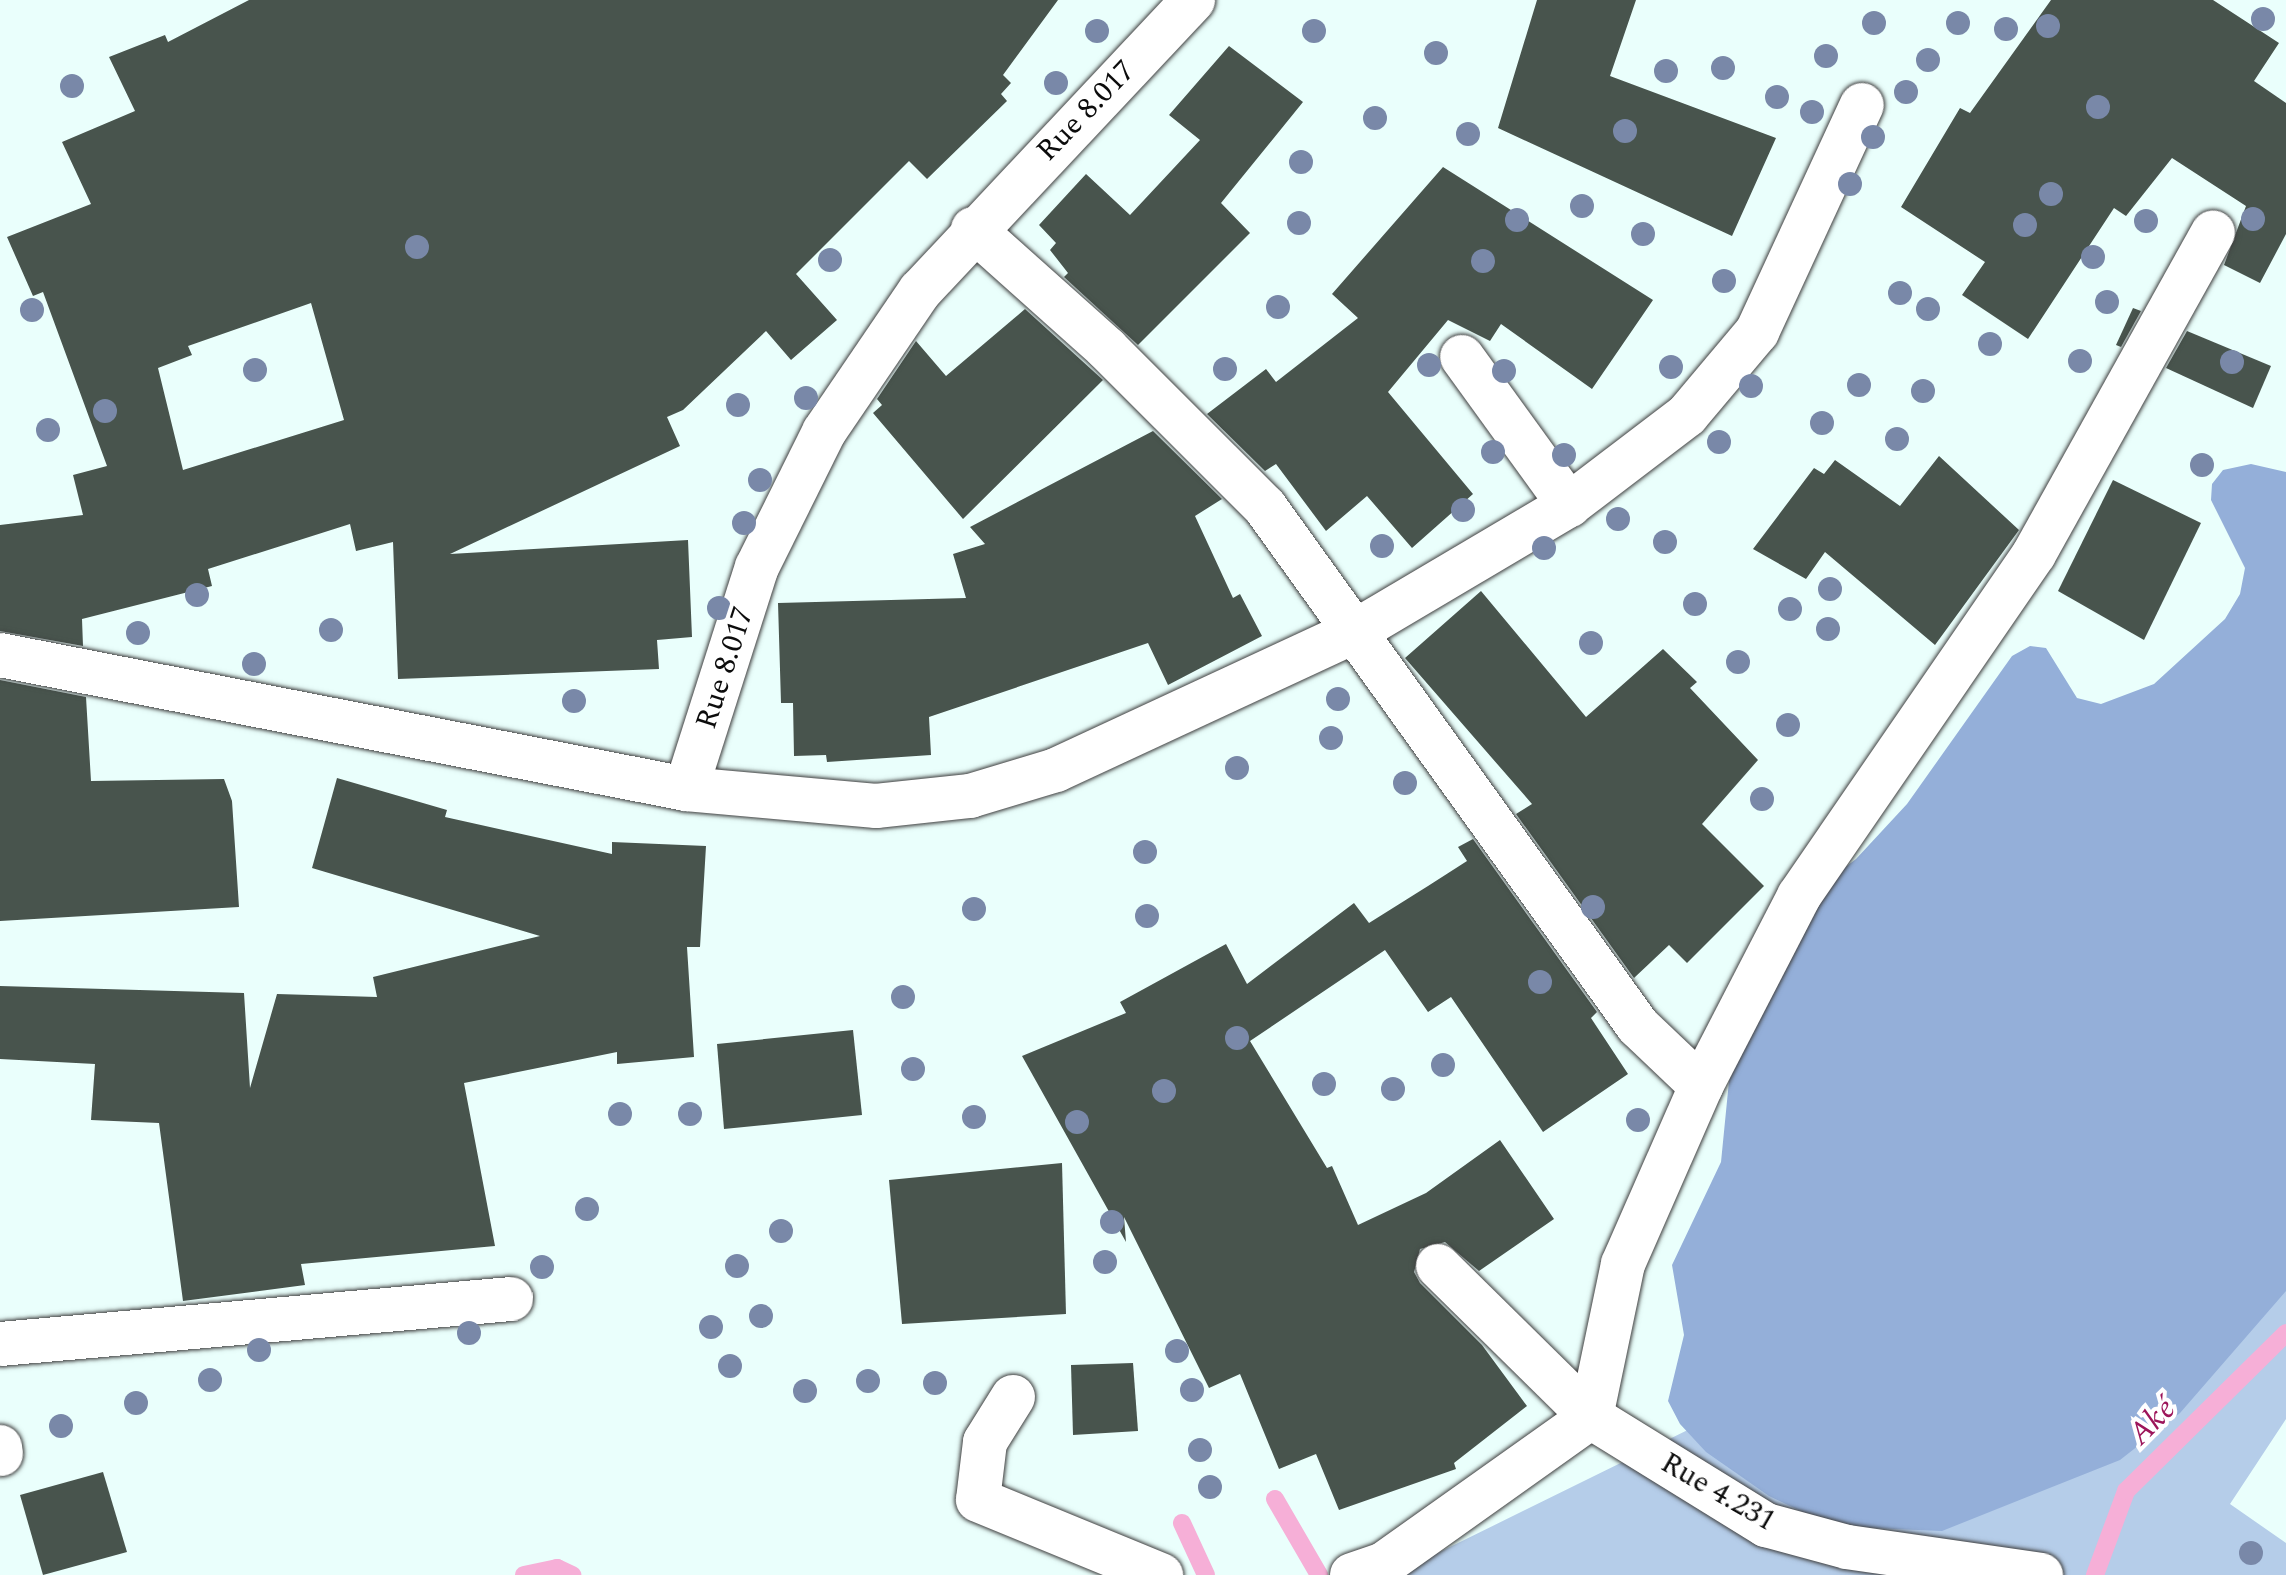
<!DOCTYPE html>
<meta charset="utf-8">
<style>
body{margin:0}
#map{position:relative;width:2286px;height:1575px;overflow:hidden;background:#eafffc;font-family:Spectral,serif}
div>[style]{position:absolute}
[style*='--x']{left:calc(var(--x)*1px);top:calc(var(--y)*1px);width:calc(var(--w)*1px);rotate:calc(var(--a)*1deg)}
.green>*{inset:0;background:#b5cde9}
.forest>*{inset:0;background:#94afd9}
.stream>*{height:18px;margin:-9px;padding:0 9px;transform-origin:9px;border-radius:9px;background:#f6afd7}
.building>*{inset:0;background:#48544d}
.roads{filter:drop-shadow(0 0 2px #3f3f3f) drop-shadow(0 0 2px #3f3f3f)}
.minor>*{height:44px;margin:-22px;padding:0 22px;transform-origin:22px;border-radius:22px;background:#fff}
.trees>*{width:24px;height:24px;margin:-12px;border-radius:50%;background:#7988a8}
span{translate:-50% -50%;white-space:nowrap;text-align:center;line-height:1.15;-webkit-text-stroke:8px #fff;paint-order:stroke}
.street-label{font-size:30px;color:#0c0c0c}
.water-label{font-size:32px;color:#9d155a;font-style:italic}
</style>
<div id="map">
<div class="green">
<i style="clip-path:polygon(2286px 532px,2286px 1419px,2230px 1504px,2286px 1543px,2286px 1575px,1393px 1575px,1767px 1391px)"></i>
</div>
<div class="forest">
<i style="clip-path:polygon(2251px 464px,2286px 472px,2286px 1291px,2180px 1413px,2120px 1460px,1942px 1531px,1847px 1527px,1813px 1517px,1769px 1496px,1706px 1452px,1680px 1424px,1668px 1401px,1684px 1335px,1672px 1265px,1721px 1162px,1729px 1081px,1747px 1029px,1804px 899px,1856px 859px,1907px 804px,2012px 656px,2030px 646px,2046px 648px,2077px 698px,2101px 704px,2154px 684px,2225px 619px,2240px 594px,2245px 568px,2211px 500px,2212px 484px,2223px 470px)"></i>
</div>
<div class="stream">
<i style="--x:1275;--y:1499;--w:88;--a:59.9"></i>
<i style="--x:1182;--y:1523;--w:57;--a:65.2"></i>
<i style="--x:524;--y:1575;--w:34;--a:-12"></i>
<i style="--x:557;--y:1568;--w:17;--a:25"></i>
<i style="--x:2095;--y:1575;--w:90;--a:-69.7"></i>
<i style="--x:2126;--y:1491;--w:225;--a:-44.6"></i>
</div>
<div class="building">
<i style="clip-path:polygon(evenodd,249px 0,1058px 0,1003px 75px,1011px 83px,1001px 94px,1007px 101px,927px 179px,909px 161px,796px 274px,837px 320px,791px 360px,766px 331px,683px 410px,667px 417px,680px 446px,450px 554px,688px 540px,692px 637px,657px 640px,659px 669px,398px 679px,393px 542px,356px 551px,350px 524px,208px 569px,212px 586px,82px 619px,83px 646px,0 631px,0 525px,83px 515px,73px 475px,107px 466px,43px 292px,33px 296px,7px 237px,91px 204px,62px 142px,135px 111px,109px 57px,165px 35px,168px 42px,249px 0,311px 303px,344px 420px,183px 470px,158px 368px,192px 355px,188px 346px,311px 303px)"></i>
<i style="clip-path:polygon(1537px 0,1636px 0,1610px 76px,1776px 138px,1732px 236px,1498px 128px)"></i>
<i style="clip-path:polygon(2051px 0,2213px 0,2279px 43px,2254px 81px,2286px 103px,2286px 234px,2260px 283px,2224px 265px,2246px 206px,2172px 158px,2126px 216px,2114px 208px,2028px 339px,1962px 295px,1985px 262px,1901px 207px,1960px 108px,1970px 113px)"></i>
<i style="clip-path:polygon(1229px 46px,1303px 102px,1221px 203px,1250px 233px,1138px 345px,1064px 277px,1068px 273px,1050px 250px,1056px 243px,1039px 225px,1086px 174px,1130px 215px,1200px 140px,1169px 115px)"></i>
<i style="clip-path:polygon(1443px 167px,1653px 300px,1592px 389px,1501px 324px,1490px 341px,1448px 320px,1388px 392px,1473px 494px,1412px 548px,1367px 496px,1326px 531px,1276px 464px,1265px 471px,1207px 414px,1266px 369px,1276px 382px,1358px 318px,1332px 294px)"></i>
<i style="clip-path:polygon(2133px 308px,2141px 311px,2121px 347px,2116px 345px)"></i>
<i style="clip-path:polygon(1025px 309px,1103px 380px,963px 519px,873px 413px,882px 405px,877px 399px,916px 341px,946px 376px)"></i>
<i style="clip-path:polygon(2187px 331px,2271px 366px,2253px 408px,2166px 368px)"></i>
<i style="clip-path:polygon(1153px 431px,1222px 499px,1195px 516px,1233px 598px,1240px 594px,1262px 636px,1168px 685px,1148px 643px,929px 717px,931px 755px,827px 762px,826px 755px,794px 756px,793px 703px,781px 703px,778px 603px,966px 598px,953px 554px,985px 544px,970px 527px)"></i>
<i style="clip-path:polygon(1939px 456px,2019px 530px,1935px 645px,1825px 552px,1806px 579px,1753px 549px,1814px 468px,1824px 474px,1835px 460px,1900px 506px)"></i>
<i style="clip-path:polygon(2113px 480px,2201px 523px,2144px 640px,2058px 591px)"></i>
<i style="clip-path:polygon(1481px 591px,1586px 717px,1663px 649px,1697px 682px,1690px 688px,1758px 760px,1702px 824px,1764px 886px,1687px 963px,1669px 945px,1634px 978px,1516px 814px,1532px 804px,1405px 658px)"></i>
<i style="clip-path:polygon(0 680px,86px 697px,91px 781px,224px 779px,232px 801px,239px 907px,0 921px)"></i>
<i style="clip-path:polygon(337px 778px,447px 810px,445px 817px,612px 854px,612px 842px,706px 846px,700px 947px,687px 947px,694px 1057px,617px 1064px,617px 1052px,464px 1083px,495px 1246px,301px 1264px,305px 1285px,183px 1301px,159px 1123px,91px 1120px,95px 1064px,0 1059px,0 986px,244px 993px,250px 1088px,277px 994px,377px 997px,373px 977px,540px 936px,312px 868px)"></i>
<i style="clip-path:polygon(1473px 839px,1597px 1012px,1591px 1018px,1628px 1074px,1543px 1132px,1451px 997px,1428px 1012px,1385px 950px,1250px 1041px,1327px 1168px,1332px 1166px,1358px 1225px,1426px 1193px,1500px 1140px,1554px 1219px,1479px 1271px,1445px 1242px,1420px 1249px,1414px 1272px,1420px 1283px,1482px 1345px,1527px 1406px,1454px 1463px,1456px 1469px,1339px 1510px,1316px 1454px,1279px 1469px,1240px 1374px,1209px 1388px,1124px 1217px,1126px 1242px,1022px 1056px,1126px 1013px,1120px 1002px,1226px 944px,1247px 984px,1354px 903px,1369px 923px,1428px 886px,1467px 861px,1458px 847px)"></i>
<i style="clip-path:polygon(853px 1030px,862px 1115px,724px 1129px,717px 1044px)"></i>
<i style="clip-path:polygon(1062px 1163px,1066px 1314px,902px 1324px,889px 1180px)"></i>
<i style="clip-path:polygon(1133px 1363px,1138px 1431px,1073px 1435px,1071px 1365px)"></i>
<i style="clip-path:polygon(103px 1472px,127px 1552px,43px 1575px,20px 1495px)"></i>
</div>
<div class="roads">
<div class="minor">
<i style="--x:973;--y:229;--w:180;--a:41.8"></i>
<i style="--x:1107;--y:349;--w:223;--a:45"></i>
<i style="--x:1265;--y:507;--w:639;--a:54.3"></i>
<i style="--x:1638;--y:1026;--w:87;--a:43.6"></i>
<i style="--x:1462;--y:357;--w:183;--a:54.1"></i>
<i style="--x:0;--y:655;--w:699;--a:11.05"></i>
<i style="--x:686;--y:789;--w:233;--a:-72.3"></i>
<i style="--x:757;--y:567;--w:151;--a:-63.6"></i>
<i style="--x:824;--y:432;--w:171;--a:-55.8"></i>
<i style="--x:920;--y:291;--w:399;--a:-46.8"></i>
<i style="--x:686;--y:789;--w:191;--a:5.1"></i>
<i style="--x:876;--y:806;--w:95;--a:-6.1"></i>
<i style="--x:970;--y:796;--w:90;--a:-16.8"></i>
<i style="--x:1056;--y:770;--w:331;--a:-24.9"></i>
<i style="--x:1356;--y:631;--w:247;--a:-30.6"></i>
<i style="--x:1569;--y:505;--w:148;--a:-37.3"></i>
<i style="--x:1687;--y:415;--w:109;--a:-49.9"></i>
<i style="--x:1757;--y:332;--w:250;--a:-65.2"></i>
<i style="--x:1438;--y:1266;--w:215;--a:44.6"></i>
<i style="--x:1591;--y:1417;--w:206;--a:31.7"></i>
<i style="--x:1766;--y:1525;--w:84;--a:15.2"></i>
<i style="--x:1847;--y:1547;--w:196;--a:8.2"></i>
<i style="--x:0;--y:1344;--w:513;--a:-5.03"></i>
<i style="--x:1013;--y:1397;--w:53;--a:121.9"></i>
<i style="--x:985;--y:1442;--w:58;--a:96.9"></i>
<i style="--x:978;--y:1500;--w:198;--a:22.3"></i>
<i style="--x:0;--y:1447;--w:7;--a:82"></i>
<i style="--x:1352;--y:1575;--w:34;--a:-19"></i>
<i style="--x:1384;--y:1564;--w:254;--a:-35.4"></i>
<i style="--x:1591;--y:1417;--w:156;--a:-78.2"></i>
<i style="--x:1623;--y:1264;--w:194;--a:-66.3"></i>
<i style="--x:1701;--y:1086;--w:214;--a:-62.7"></i>
<i style="--x:1799;--y:896;--w:415;--a:-55.5"></i>
<i style="--x:2034;--y:554;--w:368;--a:-60.9"></i>
</div>
</div>
<div class="trees">
<i style="left:2263px;top:19px"></i>
<i style="left:1874px;top:23px"></i>
<i style="left:1958px;top:23px"></i>
<i style="left:2048px;top:26px"></i>
<i style="left:2006px;top:29px"></i>
<i style="left:1097px;top:31px"></i>
<i style="left:1314px;top:31px"></i>
<i style="left:1436px;top:53px"></i>
<i style="left:1826px;top:56px"></i>
<i style="left:1928px;top:60px"></i>
<i style="left:1723px;top:68px"></i>
<i style="left:1666px;top:71px"></i>
<i style="left:1056px;top:83px"></i>
<i style="left:72px;top:86px"></i>
<i style="left:1906px;top:92px"></i>
<i style="left:1777px;top:97px"></i>
<i style="left:2098px;top:107px"></i>
<i style="left:1812px;top:112px"></i>
<i style="left:1375px;top:118px"></i>
<i style="left:1625px;top:131px"></i>
<i style="left:1468px;top:134px"></i>
<i style="left:1873px;top:137px"></i>
<i style="left:1301px;top:162px"></i>
<i style="left:1850px;top:184px"></i>
<i style="left:2051px;top:194px"></i>
<i style="left:1582px;top:206px"></i>
<i style="left:2253px;top:219px"></i>
<i style="left:1517px;top:220px"></i>
<i style="left:2146px;top:221px"></i>
<i style="left:1299px;top:223px"></i>
<i style="left:2025px;top:225px"></i>
<i style="left:1643px;top:234px"></i>
<i style="left:417px;top:247px"></i>
<i style="left:2093px;top:257px"></i>
<i style="left:830px;top:260px"></i>
<i style="left:1483px;top:261px"></i>
<i style="left:1724px;top:281px"></i>
<i style="left:1900px;top:293px"></i>
<i style="left:2107px;top:302px"></i>
<i style="left:1278px;top:307px"></i>
<i style="left:1928px;top:309px"></i>
<i style="left:32px;top:310px"></i>
<i style="left:1990px;top:344px"></i>
<i style="left:2080px;top:361px"></i>
<i style="left:2232px;top:362px"></i>
<i style="left:1429px;top:365px"></i>
<i style="left:1671px;top:367px"></i>
<i style="left:1225px;top:369px"></i>
<i style="left:255px;top:370px"></i>
<i style="left:1504px;top:371px"></i>
<i style="left:1859px;top:385px"></i>
<i style="left:1751px;top:386px"></i>
<i style="left:1923px;top:391px"></i>
<i style="left:806px;top:398px"></i>
<i style="left:738px;top:405px"></i>
<i style="left:105px;top:411px"></i>
<i style="left:1822px;top:423px"></i>
<i style="left:48px;top:430px"></i>
<i style="left:1897px;top:439px"></i>
<i style="left:1719px;top:442px"></i>
<i style="left:1493px;top:452px"></i>
<i style="left:1564px;top:455px"></i>
<i style="left:2202px;top:465px"></i>
<i style="left:760px;top:480px"></i>
<i style="left:1463px;top:510px"></i>
<i style="left:1618px;top:519px"></i>
<i style="left:744px;top:523px"></i>
<i style="left:1665px;top:542px"></i>
<i style="left:1382px;top:546px"></i>
<i style="left:1544px;top:548px"></i>
<i style="left:1830px;top:589px"></i>
<i style="left:197px;top:595px"></i>
<i style="left:1695px;top:604px"></i>
<i style="left:719px;top:608px"></i>
<i style="left:1790px;top:609px"></i>
<i style="left:1828px;top:629px"></i>
<i style="left:331px;top:630px"></i>
<i style="left:138px;top:633px"></i>
<i style="left:1591px;top:643px"></i>
<i style="left:1738px;top:662px"></i>
<i style="left:254px;top:664px"></i>
<i style="left:1338px;top:699px"></i>
<i style="left:574px;top:701px"></i>
<i style="left:1788px;top:725px"></i>
<i style="left:1331px;top:738px"></i>
<i style="left:1237px;top:768px"></i>
<i style="left:1405px;top:783px"></i>
<i style="left:1762px;top:799px"></i>
<i style="left:1145px;top:852px"></i>
<i style="left:1593px;top:907px"></i>
<i style="left:974px;top:909px"></i>
<i style="left:1147px;top:916px"></i>
<i style="left:1540px;top:982px"></i>
<i style="left:903px;top:997px"></i>
<i style="left:1237px;top:1038px"></i>
<i style="left:1443px;top:1065px"></i>
<i style="left:913px;top:1069px"></i>
<i style="left:1324px;top:1084px"></i>
<i style="left:1393px;top:1089px"></i>
<i style="left:1164px;top:1091px"></i>
<i style="left:620px;top:1114px"></i>
<i style="left:690px;top:1114px"></i>
<i style="left:974px;top:1117px"></i>
<i style="left:1638px;top:1120px"></i>
<i style="left:1077px;top:1122px"></i>
<i style="left:587px;top:1209px"></i>
<i style="left:1112px;top:1222px"></i>
<i style="left:781px;top:1231px"></i>
<i style="left:1105px;top:1262px"></i>
<i style="left:737px;top:1266px"></i>
<i style="left:542px;top:1267px"></i>
<i style="left:761px;top:1316px"></i>
<i style="left:711px;top:1327px"></i>
<i style="left:469px;top:1333px"></i>
<i style="left:259px;top:1350px"></i>
<i style="left:1177px;top:1351px"></i>
<i style="left:730px;top:1366px"></i>
<i style="left:210px;top:1380px"></i>
<i style="left:868px;top:1381px"></i>
<i style="left:935px;top:1383px"></i>
<i style="left:1192px;top:1390px"></i>
<i style="left:805px;top:1391px"></i>
<i style="left:136px;top:1403px"></i>
<i style="left:61px;top:1426px"></i>
<i style="left:1200px;top:1450px"></i>
<i style="left:1210px;top:1487px"></i>
<i style="left:2251px;top:1553px"></i>
</div>
<div class="street-label">
<span style="left:1086px;top:111px;rotate:-46deg">Rue 8.017</span>
<span style="left:725px;top:668px;rotate:-72deg">Rue 8.017</span>
<span style="left:1718px;top:1492px;rotate:30deg">Rue 4.231</span>
</div>
<div class="water-label">
<span style="left:2153px;top:1422px;rotate:-45deg">Aké</span>
</div>
</div>
